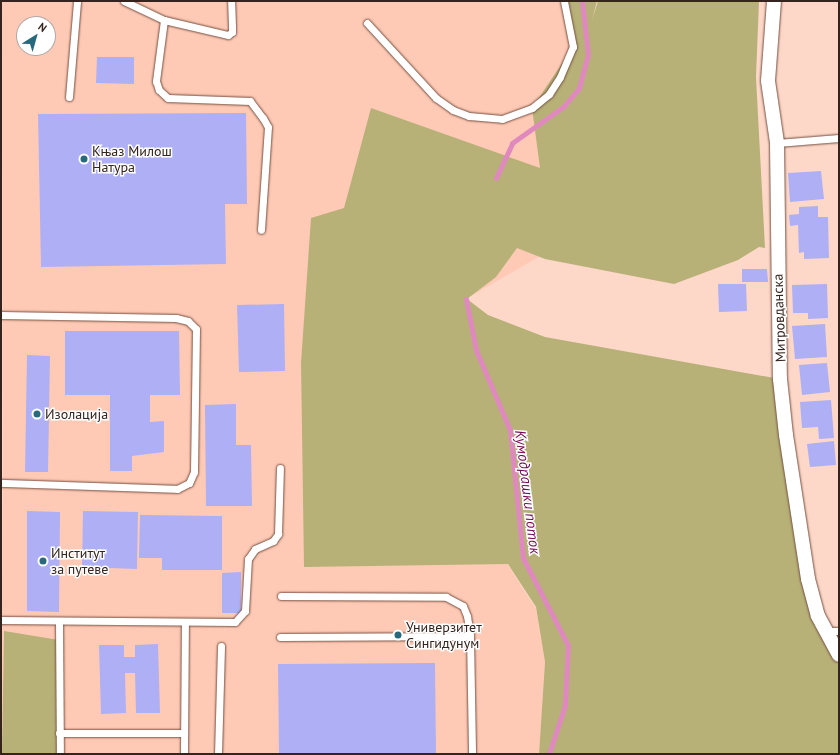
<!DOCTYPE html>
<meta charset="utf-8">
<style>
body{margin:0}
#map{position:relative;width:840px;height:755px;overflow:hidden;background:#fdd8c9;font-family:"PT Sans",sans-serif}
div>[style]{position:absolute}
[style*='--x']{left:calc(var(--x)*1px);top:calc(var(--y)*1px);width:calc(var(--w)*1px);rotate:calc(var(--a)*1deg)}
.built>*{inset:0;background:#ffcab5}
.green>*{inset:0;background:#b7b177}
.stream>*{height:5px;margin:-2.5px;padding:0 2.5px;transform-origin:2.5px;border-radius:2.5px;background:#df89be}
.building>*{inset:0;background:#aeaff5}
.roads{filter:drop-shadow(0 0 1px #765040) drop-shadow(0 0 1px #765040)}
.service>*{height:7px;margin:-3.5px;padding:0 3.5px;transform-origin:3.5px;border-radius:3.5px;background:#fff}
.minor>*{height:14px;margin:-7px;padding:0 7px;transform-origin:7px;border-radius:7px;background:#fff}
.dots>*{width:11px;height:11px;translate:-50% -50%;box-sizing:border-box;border:2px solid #fff;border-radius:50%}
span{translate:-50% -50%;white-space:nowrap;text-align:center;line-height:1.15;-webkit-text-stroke:3px #fff;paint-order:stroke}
.poi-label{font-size:14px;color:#34241d}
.left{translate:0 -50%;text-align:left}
.street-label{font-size:14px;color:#34241d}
.water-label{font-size:15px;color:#740b58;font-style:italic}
.frame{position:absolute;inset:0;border:2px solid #34241d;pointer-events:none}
.north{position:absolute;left:16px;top:16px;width:40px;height:40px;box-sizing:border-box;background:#fff;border:1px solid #aea7a5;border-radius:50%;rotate:37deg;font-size:11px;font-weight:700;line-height:16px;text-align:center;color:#34241d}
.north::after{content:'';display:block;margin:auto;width:14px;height:18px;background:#29697e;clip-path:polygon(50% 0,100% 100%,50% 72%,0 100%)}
</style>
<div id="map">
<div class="built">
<i style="clip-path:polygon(evenodd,2px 1px,579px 1px,566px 241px,466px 299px,510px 430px,508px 565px,536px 609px,545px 662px,539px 754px,1px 754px,3px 483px,2px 1px,24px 24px,48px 24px,48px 48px,24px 48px,24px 24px)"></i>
</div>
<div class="green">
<i style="clip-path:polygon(564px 1px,597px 1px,592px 20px,598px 1px,759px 1px,756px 77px,765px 248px,759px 247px,738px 260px,674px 284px,545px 259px,517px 248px,496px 277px,467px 299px,488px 315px,545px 337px,780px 379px,808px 579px,839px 655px,839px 754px,539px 754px,545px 662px,536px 607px,508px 564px,304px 567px,301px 363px,311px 218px,344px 208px,371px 108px,540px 168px,532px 108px,573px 47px)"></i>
<i style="clip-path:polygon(4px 631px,59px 640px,60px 754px,2px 754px)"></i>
</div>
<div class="stream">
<i style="--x:496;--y:178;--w:38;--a:-65"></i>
<i style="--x:512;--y:143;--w:64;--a:-35.4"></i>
<i style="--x:564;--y:106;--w:23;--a:-50"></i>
<i style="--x:579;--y:88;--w:34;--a:-75"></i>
<i style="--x:588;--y:55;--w:54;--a:-96.3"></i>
<i style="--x:466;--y:299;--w:52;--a:78.9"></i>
<i style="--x:476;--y:350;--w:87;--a:67"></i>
<i style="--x:510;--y:430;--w:129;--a:84.2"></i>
<i style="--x:523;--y:558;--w:98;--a:62.7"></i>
<i style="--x:568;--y:645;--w:60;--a:92.9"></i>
<i style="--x:565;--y:705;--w:52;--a:108.1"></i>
</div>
<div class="building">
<i style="clip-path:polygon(97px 57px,134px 57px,134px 84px,96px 83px)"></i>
<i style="clip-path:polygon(246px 113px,247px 204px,225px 204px,226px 264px,41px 267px,38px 114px)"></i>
<i style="clip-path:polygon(821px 171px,824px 199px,790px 202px,788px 173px)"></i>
<i style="clip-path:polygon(818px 206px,818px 217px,828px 217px,829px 258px,804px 259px,804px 252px,799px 253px,798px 225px,790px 226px,789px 215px,799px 214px,799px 207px)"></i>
<i style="clip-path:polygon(742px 269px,767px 269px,768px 282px,742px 282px)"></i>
<i style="clip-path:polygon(718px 284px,746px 284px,747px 311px,719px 312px)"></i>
<i style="clip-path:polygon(827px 284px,828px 318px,808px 319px,808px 313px,793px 313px,792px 285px)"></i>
<i style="clip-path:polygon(284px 304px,285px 371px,239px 372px,237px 305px)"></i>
<i style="clip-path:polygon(825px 324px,827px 357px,795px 359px,792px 326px)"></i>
<i style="clip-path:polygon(65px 331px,179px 331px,180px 395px,150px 395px,150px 422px,164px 421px,164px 452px,132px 456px,132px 471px,110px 471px,110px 395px,65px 395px)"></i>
<i style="clip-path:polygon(27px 355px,50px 356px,48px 472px,25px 472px)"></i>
<i style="clip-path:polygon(827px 363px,830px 392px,802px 395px,799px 365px)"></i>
<i style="clip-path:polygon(831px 400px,834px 438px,819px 439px,818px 427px,802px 428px,800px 402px)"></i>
<i style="clip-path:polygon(236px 404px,236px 445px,251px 445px,252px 506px,206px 506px,205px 405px)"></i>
<i style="clip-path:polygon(834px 441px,836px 465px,810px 467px,807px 444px)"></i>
<i style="clip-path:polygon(27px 511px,60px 512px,59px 612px,27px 611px)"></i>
<i style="clip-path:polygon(83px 511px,138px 512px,137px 569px,82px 567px)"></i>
<i style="clip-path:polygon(140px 515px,222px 516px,222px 570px,162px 570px,162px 558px,139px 558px)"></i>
<i style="clip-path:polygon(241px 572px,241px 613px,222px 613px,222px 573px)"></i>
<i style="clip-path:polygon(158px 644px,160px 713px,136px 713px,135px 673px,125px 673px,126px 713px,101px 714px,99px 645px,124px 645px,124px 657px,135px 657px,135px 645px)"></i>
<i style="clip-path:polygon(435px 663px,436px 754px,279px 754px,278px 664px)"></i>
</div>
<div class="roads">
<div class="service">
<i style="--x:124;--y:1;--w:44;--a:25.4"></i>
<i style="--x:164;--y:20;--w:66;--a:13.2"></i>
<i style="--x:228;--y:35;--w:5;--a:-37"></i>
<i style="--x:232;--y:32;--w:6;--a:-90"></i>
<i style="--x:232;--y:26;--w:25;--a:-92"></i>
<i style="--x:164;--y:20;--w:62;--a:97.5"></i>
<i style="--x:156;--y:81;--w:9;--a:72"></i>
<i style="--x:159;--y:90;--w:12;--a:42"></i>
<i style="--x:168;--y:98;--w:82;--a:2.1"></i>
<i style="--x:250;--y:101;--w:21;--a:53"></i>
<i style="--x:263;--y:118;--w:10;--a:61"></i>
<i style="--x:268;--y:127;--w:103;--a:93.9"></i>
<i style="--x:367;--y:23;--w:102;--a:47.4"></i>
<i style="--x:436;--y:98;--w:21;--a:35"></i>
<i style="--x:453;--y:110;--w:17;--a:21"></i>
<i style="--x:469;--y:116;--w:33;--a:5"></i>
<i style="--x:502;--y:119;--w:32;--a:-20"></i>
<i style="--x:532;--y:108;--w:22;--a:-39"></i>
<i style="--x:549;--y:94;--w:20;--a:-57"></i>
<i style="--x:560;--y:77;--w:33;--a:-67"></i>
<i style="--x:573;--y:47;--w:47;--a:-101.1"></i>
<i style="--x:69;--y:97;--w:96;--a:-85.2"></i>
<i style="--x:777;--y:143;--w:62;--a:-4.6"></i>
<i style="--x:1;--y:315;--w:175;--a:1"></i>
<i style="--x:176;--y:318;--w:12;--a:14"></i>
<i style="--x:188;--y:321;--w:11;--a:45"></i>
<i style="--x:196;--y:329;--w:143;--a:90.8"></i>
<i style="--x:194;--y:472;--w:12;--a:114"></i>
<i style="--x:189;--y:483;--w:13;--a:153"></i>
<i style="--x:177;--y:489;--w:176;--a:-178"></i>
<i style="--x:281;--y:596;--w:165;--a:0.3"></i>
<i style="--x:446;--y:597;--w:19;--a:28"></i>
<i style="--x:463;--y:606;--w:11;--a:68"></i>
<i style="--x:467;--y:616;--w:20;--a:81"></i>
<i style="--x:470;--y:636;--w:118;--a:89"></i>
<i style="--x:1;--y:620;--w:234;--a:0.5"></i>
<i style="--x:235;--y:622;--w:15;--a:-48"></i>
<i style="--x:245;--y:611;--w:52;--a:-86.7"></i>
<i style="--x:248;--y:559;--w:12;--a:-55"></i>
<i style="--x:255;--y:549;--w:20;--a:-24"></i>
<i style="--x:273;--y:541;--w:9;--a:-54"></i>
<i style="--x:278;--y:534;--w:66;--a:-88.3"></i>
<i style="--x:59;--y:621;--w:133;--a:89.6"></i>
<i style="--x:826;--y:631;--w:13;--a:0"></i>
<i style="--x:280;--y:637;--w:190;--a:-0.3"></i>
<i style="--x:59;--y:733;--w:125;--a:0"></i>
<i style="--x:184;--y:754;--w:131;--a:-89.6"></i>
<i style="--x:218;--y:754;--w:108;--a:-88.4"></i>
</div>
<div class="minor">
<i style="--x:774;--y:1;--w:80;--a:94.3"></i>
<i style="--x:768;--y:81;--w:63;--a:81.7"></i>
<i style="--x:777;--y:143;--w:236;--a:89.3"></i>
<i style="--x:780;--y:379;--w:56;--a:83.9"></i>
<i style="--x:786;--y:435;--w:146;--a:81.3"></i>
<i style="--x:808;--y:579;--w:38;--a:75"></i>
<i style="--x:818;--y:616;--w:44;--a:61.7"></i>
</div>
</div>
<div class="dots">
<i style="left:84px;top:159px;background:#29697e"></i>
<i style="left:37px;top:414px;background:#29697e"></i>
<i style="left:43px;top:561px;background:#29697e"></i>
<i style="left:398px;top:635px;background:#29697e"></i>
</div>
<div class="poi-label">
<span class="left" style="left:92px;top:159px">Књаз Милош<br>Натура</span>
<span class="left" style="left:45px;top:414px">Изолација</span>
<span class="left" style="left:51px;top:561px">Институт<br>за путеве</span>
<span class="left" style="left:406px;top:635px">Универзитет<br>Сингидунум</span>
</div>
<div class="street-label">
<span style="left:779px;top:318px;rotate:-92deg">Митровданска</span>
</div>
<div class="water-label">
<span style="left:528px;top:492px;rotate:83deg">Кумодрашки поток</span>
</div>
<div class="frame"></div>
<div class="north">N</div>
</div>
